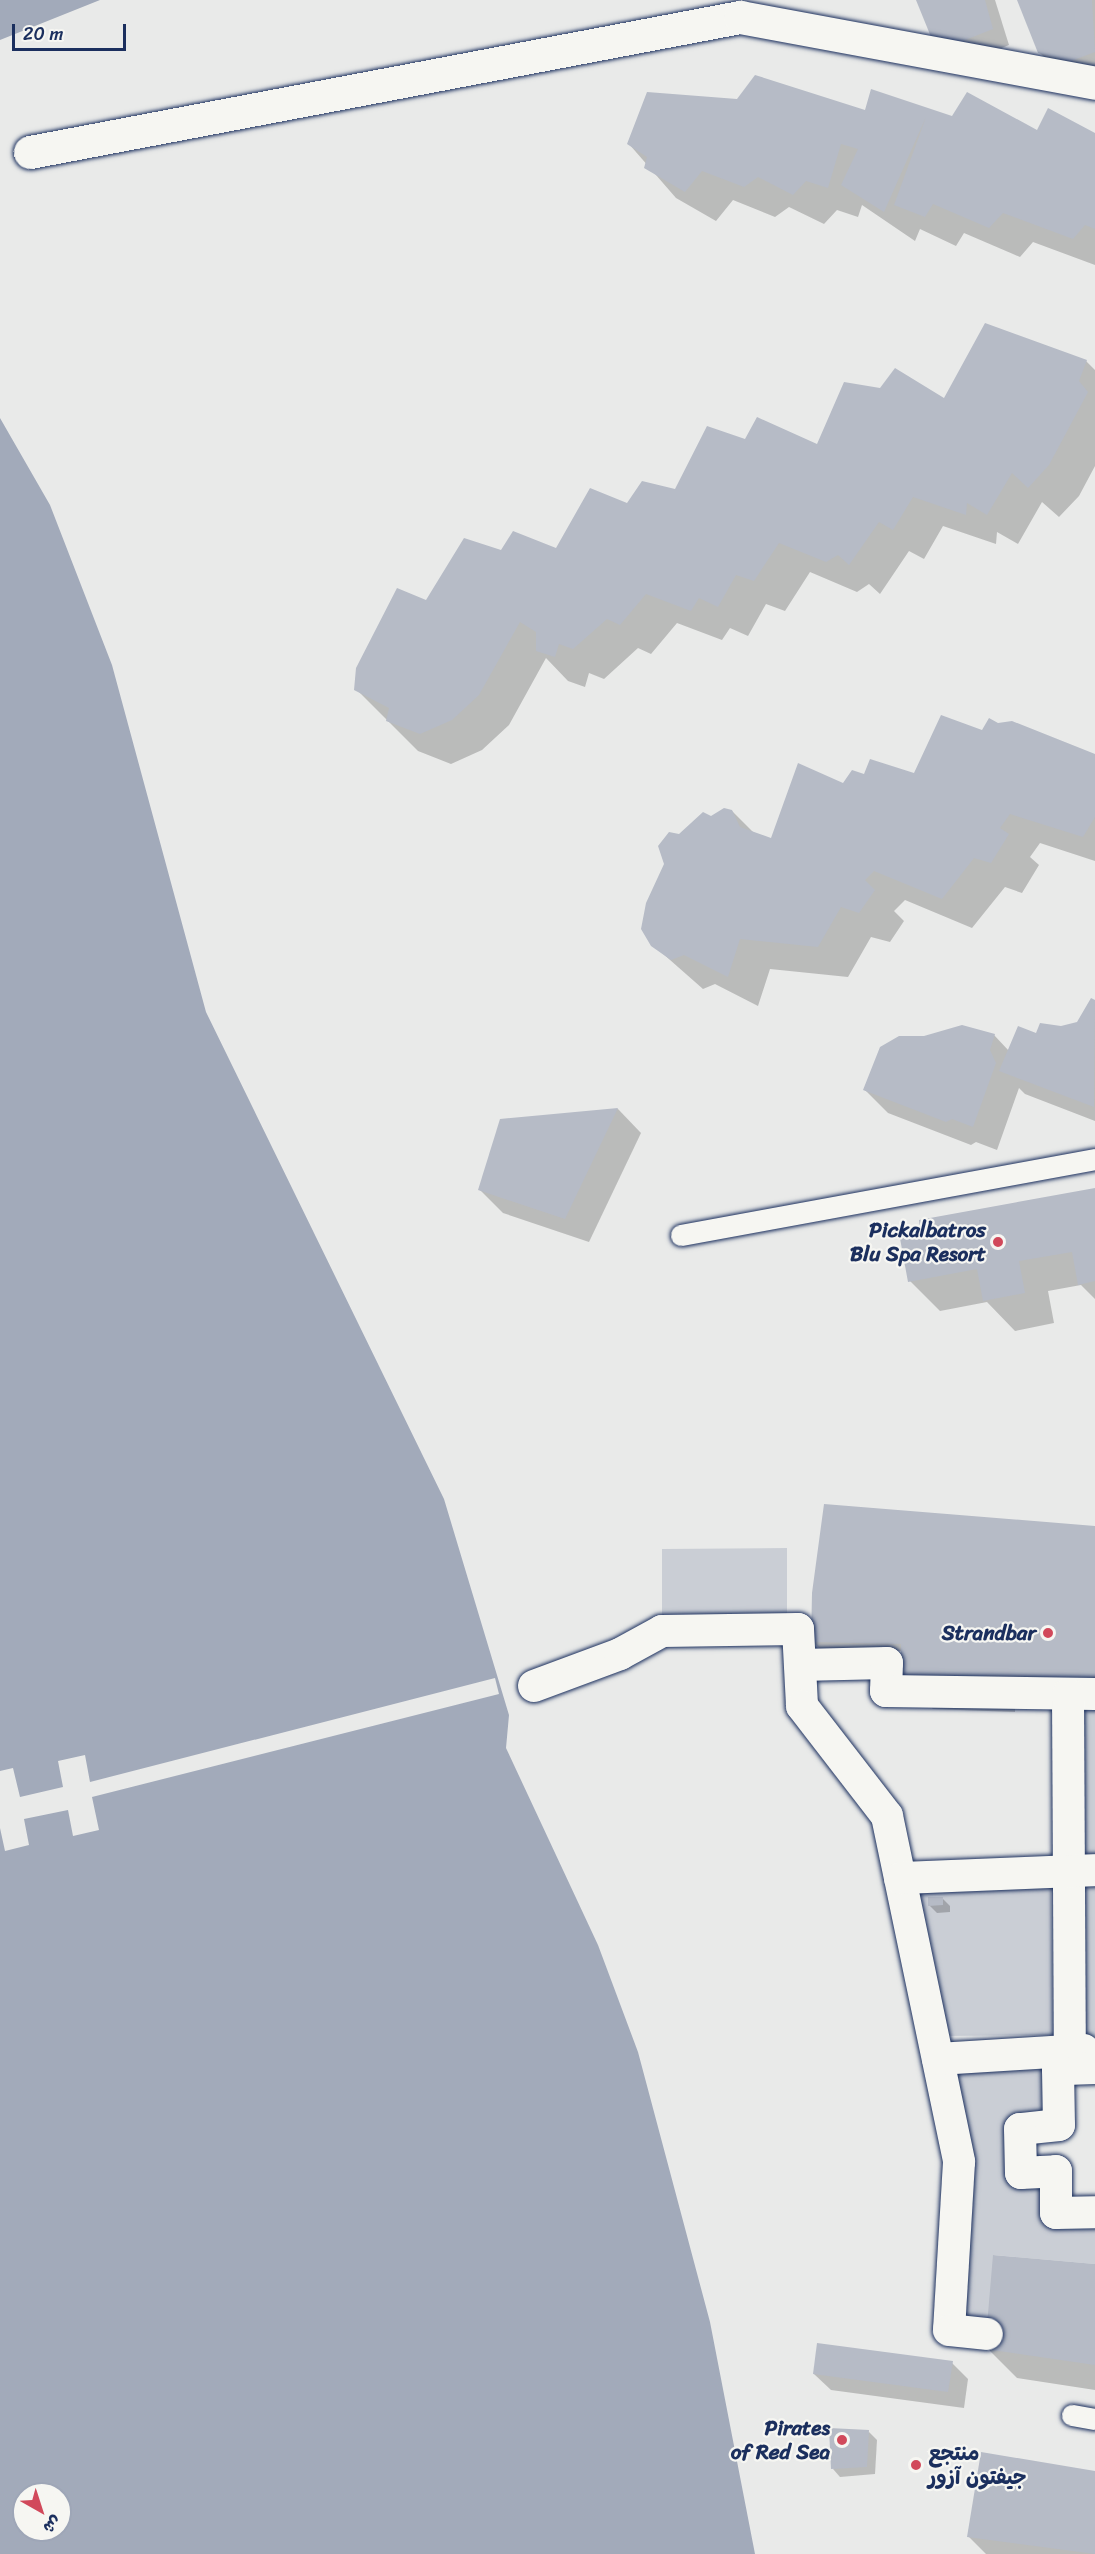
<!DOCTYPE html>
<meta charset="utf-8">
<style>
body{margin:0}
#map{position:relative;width:1095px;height:2554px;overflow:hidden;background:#e9eae9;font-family:Sriracha,"Playpen Sans Arabic",sans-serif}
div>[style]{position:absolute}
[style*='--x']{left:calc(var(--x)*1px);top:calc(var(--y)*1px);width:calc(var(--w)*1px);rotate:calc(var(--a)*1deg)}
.green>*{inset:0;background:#caced5}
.water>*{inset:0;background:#a2aaba}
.pier>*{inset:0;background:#e9eae9}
.shadow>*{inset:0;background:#0003}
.building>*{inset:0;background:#b6bbc6}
.roads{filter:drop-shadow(0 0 2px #1b2f5e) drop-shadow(0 0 2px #1b2f5e)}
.service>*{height:21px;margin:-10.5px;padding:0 10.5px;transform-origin:10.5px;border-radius:10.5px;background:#f6f6f2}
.pedestrian>*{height:32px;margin:-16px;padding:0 16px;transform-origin:16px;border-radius:16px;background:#f6f6f2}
.minor>*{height:33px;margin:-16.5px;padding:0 16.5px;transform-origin:16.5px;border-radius:16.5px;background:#f6f6f2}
.dots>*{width:16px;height:16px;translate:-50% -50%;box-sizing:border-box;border:3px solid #f6f6f2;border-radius:50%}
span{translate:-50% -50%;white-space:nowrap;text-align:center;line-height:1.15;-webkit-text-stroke:4.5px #f6f6f2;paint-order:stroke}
.poi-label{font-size:21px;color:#1b2f5e;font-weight:700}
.right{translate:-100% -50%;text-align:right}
.left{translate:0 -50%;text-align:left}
.north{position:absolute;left:12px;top:2482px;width:60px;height:60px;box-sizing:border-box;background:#f6f6f2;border:2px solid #9ea6b7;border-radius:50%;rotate:141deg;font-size:16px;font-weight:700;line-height:24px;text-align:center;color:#1b2f5e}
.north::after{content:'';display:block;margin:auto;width:21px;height:27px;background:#d1495b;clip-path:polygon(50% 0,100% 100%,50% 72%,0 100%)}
.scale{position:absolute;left:12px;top:24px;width:114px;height:27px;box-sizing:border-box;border:3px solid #1b2f5e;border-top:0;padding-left:8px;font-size:18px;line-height:21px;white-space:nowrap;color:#1b2f5e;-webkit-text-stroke:4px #f6f6f2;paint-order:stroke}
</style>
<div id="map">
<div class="green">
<i style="clip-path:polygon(787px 1548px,787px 1623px,662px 1624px,662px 1549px)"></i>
<i style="clip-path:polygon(1081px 1707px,1095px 1707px,1095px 1856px,1083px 1855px)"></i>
<i style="clip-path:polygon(1051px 1887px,1053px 2035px,943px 2036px,917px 1890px)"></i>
<i style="clip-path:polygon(1095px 1887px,1095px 2037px,1083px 2037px,1082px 1888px)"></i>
<i style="clip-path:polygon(1058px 2069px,1059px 2125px,1020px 2129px,1021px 2172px,1056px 2171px,1056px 2213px,1095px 2212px,1095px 2264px,994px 2255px,989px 2319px,962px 2315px,952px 2072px)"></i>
</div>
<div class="water">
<i style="clip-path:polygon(0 0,100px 0,0 40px)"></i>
<i style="clip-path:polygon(evenodd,0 418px,50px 505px,112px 665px,206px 1012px,444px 1499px,509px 1715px,506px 1748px,598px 1945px,638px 2052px,710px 2322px,755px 2554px,0 2554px,0 418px,24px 2494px,60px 2494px,60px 2530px,24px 2530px,24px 2494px)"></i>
</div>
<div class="pier">
<i style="clip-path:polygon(495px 1678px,499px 1694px,92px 1797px,99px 1830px,73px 1836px,68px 1810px,24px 1819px,29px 1845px,5px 1851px,0 1828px,0 1771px,13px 1768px,20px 1797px,63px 1787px,58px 1761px,85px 1755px,90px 1782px)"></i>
</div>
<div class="shadow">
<i style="clip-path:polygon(917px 0,995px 0,1009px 45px,977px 58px)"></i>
<i style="clip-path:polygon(1019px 0,1095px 0,1095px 74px,1056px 69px,1039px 52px)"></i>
<i style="clip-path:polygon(866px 112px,953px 118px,1038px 133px,1095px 135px,1095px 265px,1033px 242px,1020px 257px,964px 233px,956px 246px,920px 229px,915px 241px,862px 205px,858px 217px,837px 210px,824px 224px,789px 207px,775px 217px,733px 200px,716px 221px,676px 198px,629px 144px)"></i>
<i style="clip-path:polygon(1086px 361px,1095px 370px,1095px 466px,1079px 496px,1059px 517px,1042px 502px,1018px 544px,997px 532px,996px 544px,943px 526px,924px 559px,909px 551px,880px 594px,869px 584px,857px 592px,810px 572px,785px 611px,766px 604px,748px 636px,730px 628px,722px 640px,677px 623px,651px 654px,638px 648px,604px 679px,589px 673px,585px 687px,568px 681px,546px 658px,509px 725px,482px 750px,451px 764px,418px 751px,356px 689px,427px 601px,501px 551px,557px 550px,627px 504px,676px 491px,745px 441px,818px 446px,945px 400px)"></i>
<i style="clip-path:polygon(998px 724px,1095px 755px,1095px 861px,1040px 843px,1030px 857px,1039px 865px,1022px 893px,1005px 887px,972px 928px,905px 900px,894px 911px,904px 921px,890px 942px,871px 937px,848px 977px,770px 969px,758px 1006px,715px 984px,703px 989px,653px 945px,679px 836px,732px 811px,754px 833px,772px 840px,844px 785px,865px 776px,915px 775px)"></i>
<i style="clip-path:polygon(1092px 1000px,1095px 1002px,1095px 1121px,1025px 1094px,1019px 1088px,997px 1150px,976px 1142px,971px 1145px,888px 1113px,864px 1089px,994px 1035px,1009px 1051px,1037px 1035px,1078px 1024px)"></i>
<i style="clip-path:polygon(618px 1109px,641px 1133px,589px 1242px,503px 1213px,479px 1189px,501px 1121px)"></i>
<i style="clip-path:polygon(1095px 1189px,1095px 1299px,1081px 1285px,1048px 1291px,1054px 1323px,1015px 1331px,987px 1302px,940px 1311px,910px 1281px)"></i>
<i style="clip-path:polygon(1095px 1527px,1095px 1685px,1016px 1683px,1015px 1712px,933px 1709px,902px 1679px,903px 1651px,820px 1649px,812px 1641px)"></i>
<i style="clip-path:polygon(942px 1898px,950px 1906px,950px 1912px,937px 1913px,929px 1905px)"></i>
<i style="clip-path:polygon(1095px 2265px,1095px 2390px,1017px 2378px,987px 2348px)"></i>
<i style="clip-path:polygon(952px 2363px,968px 2379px,964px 2408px,831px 2390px,814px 2374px)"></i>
<i style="clip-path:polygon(869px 2432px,877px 2440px,875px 2474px,840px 2477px,833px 2469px)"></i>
<i style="clip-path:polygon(1095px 2472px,1095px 2554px,986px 2554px,969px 2537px)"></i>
</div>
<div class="building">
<i style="clip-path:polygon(916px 0,985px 0,993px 29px,960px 42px,931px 37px)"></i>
<i style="clip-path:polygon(1017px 0,1092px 0,1095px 52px,1071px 61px,1038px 53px)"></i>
<i style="clip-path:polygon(755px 75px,865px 110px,871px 89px,952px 116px,967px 92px,1037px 130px,1048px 108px,1095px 133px,1095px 229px,1085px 225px,1073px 239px,1003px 213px,989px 228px,933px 204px,925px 217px,894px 205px,926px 117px,884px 212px,841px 185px,858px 149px,841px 144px,828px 188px,806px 181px,793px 195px,758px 177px,744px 187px,702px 171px,685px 192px,644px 168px,647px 157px,627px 144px,647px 92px,737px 99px)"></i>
<i style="clip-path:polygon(985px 323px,1087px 360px,1079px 381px,1088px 392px,1049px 465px,1028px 488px,1012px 473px,987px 515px,967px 503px,966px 515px,913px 497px,893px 530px,879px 522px,849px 565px,838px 555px,826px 562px,779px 543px,754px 581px,736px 575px,718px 607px,699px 598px,691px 611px,646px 594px,620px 625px,607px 619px,573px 649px,559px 644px,555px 657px,536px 651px,536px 632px,520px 622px,479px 695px,452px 720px,420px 734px,386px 721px,389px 708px,354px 690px,356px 668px,397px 588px,426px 600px,464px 538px,501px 550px,513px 531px,556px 548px,590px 488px,627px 503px,642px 481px,675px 489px,707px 426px,745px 439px,757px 417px,817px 444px,844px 382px,880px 388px,895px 368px,944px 398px)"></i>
<i style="clip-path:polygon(941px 715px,982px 730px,989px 718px,998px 723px,1012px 721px,1095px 754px,1095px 817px,1083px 837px,1010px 814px,1000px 828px,1009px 834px,991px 863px,974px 858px,942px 899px,874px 871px,865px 880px,875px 890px,859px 913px,841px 907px,818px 947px,740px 939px,728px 977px,684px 955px,671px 960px,651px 946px,641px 929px,646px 903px,664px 864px,658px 846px,669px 832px,679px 834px,703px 812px,711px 816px,724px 808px,732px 810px,740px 827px,771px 838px,798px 763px,843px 783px,852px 770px,864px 774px,870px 759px,914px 773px)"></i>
<i style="clip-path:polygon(1091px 998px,1095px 1000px,1094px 1107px,999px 1071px,1018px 1026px,1036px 1033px,1040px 1023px,1061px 1026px,1077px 1022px)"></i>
<i style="clip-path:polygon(962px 1025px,995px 1034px,990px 1050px,996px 1063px,973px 1127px,952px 1119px,946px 1122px,863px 1090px,880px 1047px,899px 1036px,924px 1036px)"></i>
<i style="clip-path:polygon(618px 1108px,565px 1219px,478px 1190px,500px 1119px)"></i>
<i style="clip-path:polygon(1095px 1188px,1095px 1281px,1078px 1285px,1072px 1252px,1019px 1261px,1025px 1293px,983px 1301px,977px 1269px,908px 1282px,899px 1233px,920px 1229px,919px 1220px)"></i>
<i style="clip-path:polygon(824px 1504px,1095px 1526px,1095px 1678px,985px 1675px,985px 1682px,901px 1679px,901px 1644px,811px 1642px,812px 1593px)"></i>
<i style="clip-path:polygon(928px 1897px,943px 1897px,943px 1905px,928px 1906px)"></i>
<i style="clip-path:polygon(993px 2255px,1095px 2264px,1095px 2365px,985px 2349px)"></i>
<i style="clip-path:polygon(817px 2343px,953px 2361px,948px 2392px,813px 2374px)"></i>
<i style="clip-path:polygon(829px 2428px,869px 2430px,867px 2467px,831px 2469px)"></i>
<i style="clip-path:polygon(981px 2452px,1095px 2471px,1095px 2554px,967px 2537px)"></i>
</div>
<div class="roads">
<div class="service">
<i style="--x:681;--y:1235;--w:421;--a:-10.4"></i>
<i style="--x:1072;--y:2415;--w:23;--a:10"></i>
</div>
<div class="pedestrian">
<i style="--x:800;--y:1665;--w:87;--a:-1.3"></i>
<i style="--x:887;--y:1663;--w:28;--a:92"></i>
<i style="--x:886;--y:1691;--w:209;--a:0.8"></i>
<i style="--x:534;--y:1686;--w:92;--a:-20.4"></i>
<i style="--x:620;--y:1654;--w:48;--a:-28.7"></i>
<i style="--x:662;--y:1631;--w:136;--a:-0.8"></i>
<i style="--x:798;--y:1629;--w:77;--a:87"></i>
<i style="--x:802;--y:1706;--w:139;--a:52.3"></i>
<i style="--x:887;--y:1816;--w:353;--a:78.2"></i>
<i style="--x:959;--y:2162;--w:168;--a:93.4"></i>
<i style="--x:949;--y:2330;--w:38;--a:6"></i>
<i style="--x:1068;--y:1694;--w:357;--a:89.7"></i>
<i style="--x:900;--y:1878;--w:195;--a:-2.3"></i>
<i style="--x:938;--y:2059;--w:146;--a:-3.5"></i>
<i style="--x:1095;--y:2068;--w:37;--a:178"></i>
<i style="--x:1058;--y:2069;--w:56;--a:89"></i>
<i style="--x:1059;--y:2125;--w:39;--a:174"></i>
<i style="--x:1020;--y:2129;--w:44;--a:88.7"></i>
<i style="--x:1021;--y:2173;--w:35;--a:-3"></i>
<i style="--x:1056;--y:2171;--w:42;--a:90"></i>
<i style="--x:1056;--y:2213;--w:39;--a:-1"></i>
</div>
<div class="minor">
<i style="--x:30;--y:152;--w:723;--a:-10.77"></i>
<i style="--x:740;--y:17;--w:361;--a:10.5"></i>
</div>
</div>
<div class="dots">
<i style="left:998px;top:1242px;background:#d1495b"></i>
<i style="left:1048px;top:1633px;background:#d1495b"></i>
<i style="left:842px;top:2440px;background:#d1495b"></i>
<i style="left:916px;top:2465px;background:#d1495b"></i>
</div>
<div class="poi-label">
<span class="right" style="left:986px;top:1242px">Pickalbatros<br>Blu Spa Resort</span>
<span class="right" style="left:1036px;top:1633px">Strandbar</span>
<span class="right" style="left:830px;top:2440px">Pirates<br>of Red Sea</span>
<span class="left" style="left:928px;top:2465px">منتجع<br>جيفتون آزور</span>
</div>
<div class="north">ش</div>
<div class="scale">20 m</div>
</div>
